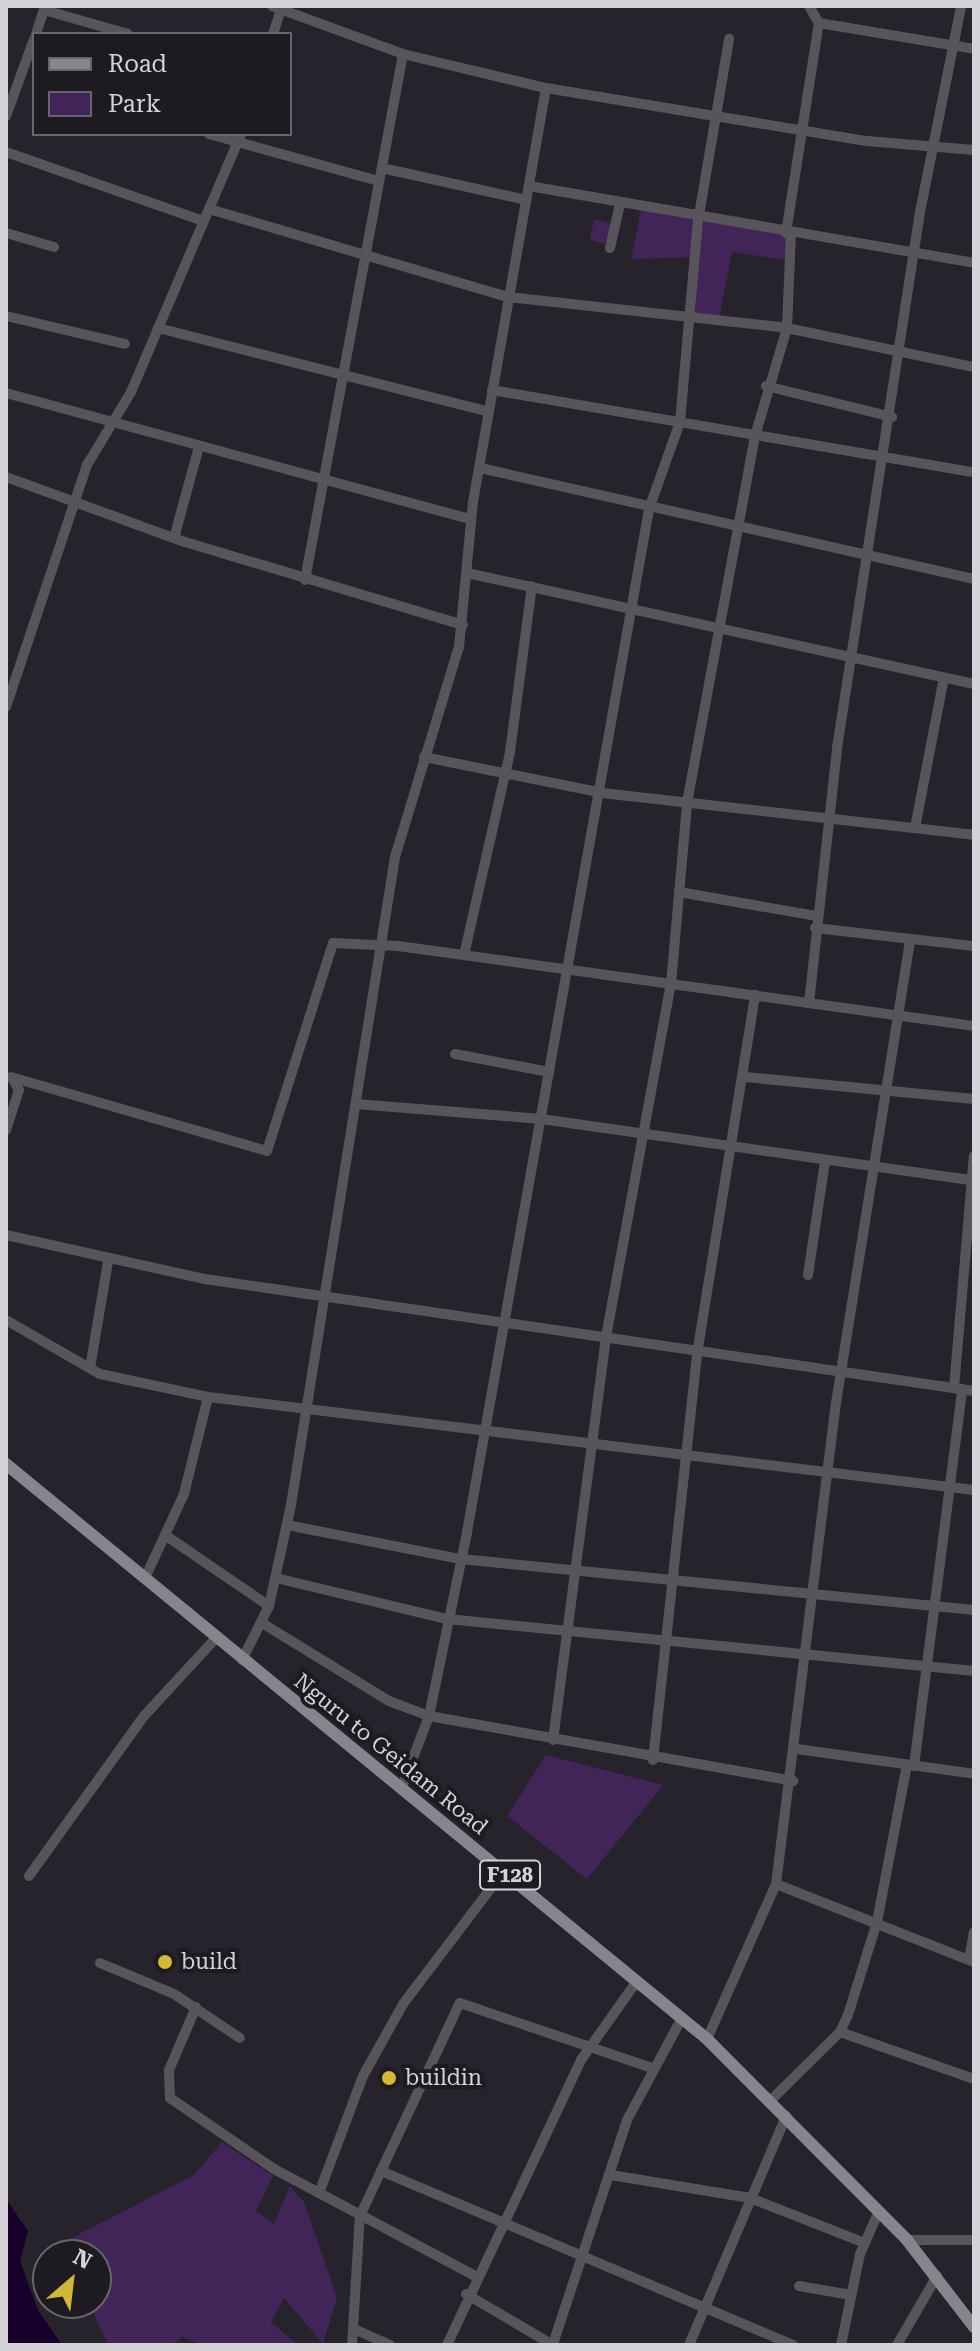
<!DOCTYPE html>
<style>
body{margin:0}
#map{position:relative;width:980px;height:2351px;overflow:hidden;background:#27232c;font-family:"Roboto Serif",serif}
div>[style]{position:absolute}
[style*='--x']{left:calc(var(--x)*1px);top:calc(var(--y)*1px);width:calc(var(--w)*1px);rotate:calc(var(--a)*1deg)}
.green>*{inset:0;background:#412558}
.water>*{inset:0;background:#170029}
.minor>*{height:10px;margin:-5px;padding:0 5px;transform-origin:5px;border-radius:5px;background:#575559}
.major>*{height:12px;margin:-6px;padding:0 6px;transform-origin:6px;border-radius:6px;background:#88848d}
.dots>*{width:22px;height:22px;translate:-50% -50%;box-sizing:border-box;border:4px solid #1e1a22;border-radius:50%}
span{translate:-50% -50%;white-space:nowrap;text-align:center;line-height:1.15;-webkit-text-stroke:8px #1e1a22;paint-order:stroke}
.shield-label span{padding:2px 6px;background:#1e1a22;border:2px solid;border-radius:6px;-webkit-text-stroke-width:0}
.shield-label{font-size:20px;color:#d5d2d8;font-weight:700}
.street-label{font-size:22px;color:#d5d2d8}
.poi-label{font-size:22px;color:#d5d2d8}
.left{translate:0 -50%;text-align:left}
.frame{position:absolute;inset:0;border:8px solid #d5d2d8;pointer-events:none}
.legend{position:absolute;left:32px;top:32px;width:260px;height:104px;box-sizing:border-box;background:#1e1a22;border:2px solid #67646b;margin:0;padding:10px 14px;list-style:none;font-size:24px;color:#d5d2d8}
.legend li{display:flex;align-items:center;gap:16px;height:40px}
.legend b{width:40px;border:2px solid #67646b}
.north{position:absolute;left:32px;top:2239px;width:80px;height:80px;box-sizing:border-box;background:#1e1a22;border:2px solid #67646b;border-radius:50%;rotate:28deg;font-size:22px;font-weight:700;line-height:32px;text-align:center;color:#d5d2d8}
.north::after{content:'';display:block;margin:auto;width:28px;height:36px;background:#d1b736;clip-path:polygon(50% 0,100% 100%,50% 72%,0 100%)}
</style>
<div id="map">
<div class="green">
<i style="clip-path:polygon(641px 210px,698px 221px,691px 257px,631px 259px)"></i>
<i style="clip-path:polygon(594px 219px,612px 224px,609px 245px,590px 240px)"></i>
<i style="clip-path:polygon(701px 221px,789px 235px,786px 260px,732px 252px,719px 319px,695px 317px)"></i>
<i style="clip-path:polygon(546px 1755px,663px 1785px,587px 1879px,507px 1816px)"></i>
<i style="clip-path:polygon(222px 2142px,273px 2176px,256px 2211px,274px 2224px,290px 2186px,304px 2202px,337px 2298px,323px 2344px,284px 2298px,271px 2323px,299px 2345px,203px 2345px,182px 2337px,171px 2345px,108px 2345px,89px 2303px,96px 2303px,96px 2255px,68px 2255px,62px 2243px,194px 2175px)"></i>
</div>
<div class="water">
<i style="clip-path:polygon(6px 2199px,28px 2231px,20px 2261px,38px 2310px,62px 2345px,6px 2345px)"></i>
</div>
<div class="minor">
<i style="--x:272;--y:6;--w:140;--a:20.1"></i>
<i style="--x:403;--y:54;--w:147;--a:13.4"></i>
<i style="--x:546;--y:88;--w:325;--a:9.4"></i>
<i style="--x:867;--y:141;--w:107;--a:4.8"></i>
<i style="--x:809;--y:6;--w:20;--a:60"></i>
<i style="--x:819;--y:23;--w:157;--a:9.5"></i>
<i style="--x:44;--y:10;--w:87;--a:15.9"></i>
<i style="--x:36;--y:34;--w:29;--a:-72"></i>
<i style="--x:273;--y:34;--w:26;--a:-72"></i>
<i style="--x:6;--y:116;--w:82;--a:-70"></i>
<i style="--x:209;--y:134;--w:176;--a:15.5"></i>
<i style="--x:6;--y:152;--w:209;--a:19.3"></i>
<i style="--x:382;--y:168;--w:148;--a:12.5"></i>
<i style="--x:529;--y:186;--w:452;--a:9.8"></i>
<i style="--x:209;--y:209;--w:312;--a:16.4"></i>
<i style="--x:508;--y:297;--w:281;--a:6.3"></i>
<i style="--x:787;--y:328;--w:191;--a:11.8"></i>
<i style="--x:6;--y:233;--w:50;--a:16.3"></i>
<i style="--x:786;--y:233;--w:213;--a:-81.1"></i>
<i style="--x:610;--y:248;--w:45;--a:-77.2"></i>
<i style="--x:6;--y:316;--w:122;--a:13.2"></i>
<i style="--x:158;--y:328;--w:341;--a:14.2"></i>
<i style="--x:766;--y:386;--w:130;--a:13.8"></i>
<i style="--x:492;--y:390;--w:489;--a:9.7"></i>
<i style="--x:6;--y:393;--w:482;--a:15.2"></i>
<i style="--x:480;--y:468;--w:506;--a:12.66"></i>
<i style="--x:6;--y:477;--w:190;--a:20"></i>
<i style="--x:185;--y:542;--w:290;--a:16.6"></i>
<i style="--x:174;--y:538;--w:91;--a:-74.7"></i>
<i style="--x:467;--y:573;--w:519;--a:12.35"></i>
<i style="--x:305;--y:580;--w:535;--a:-79.45"></i>
<i style="--x:6;--y:707;--w:255;--a:-71.5"></i>
<i style="--x:87;--y:465;--w:85;--a:-58.9"></i>
<i style="--x:131;--y:392;--w:280;--a:-66.9"></i>
<i style="--x:424;--y:757;--w:182;--a:11.4"></i>
<i style="--x:602;--y:793;--w:374;--a:6.4"></i>
<i style="--x:915;--y:828;--w:153;--a:-79.1"></i>
<i style="--x:679;--y:892;--w:139;--a:9.9"></i>
<i style="--x:815;--y:928;--w:160;--a:6.5"></i>
<i style="--x:464;--y:955;--w:208;--a:-77.2"></i>
<i style="--x:510;--y:752;--w:167;--a:-82.5"></i>
<i style="--x:809;--y:1003;--w:257;--a:-83.7"></i>
<i style="--x:837;--y:748;--w:542;--a:-81.2"></i>
<i style="--x:920;--y:212;--w:210;--a:-78.7"></i>
<i style="--x:455;--y:1054;--w:96;--a:10.8"></i>
<i style="--x:11;--y:1077;--w:266;--a:16.1"></i>
<i style="--x:267;--y:1151;--w:218;--a:-72.4"></i>
<i style="--x:333;--y:943;--w:65;--a:2.6"></i>
<i style="--x:398;--y:946;--w:582;--a:7.91"></i>
<i style="--x:745;--y:1077;--w:230;--a:5.5"></i>
<i style="--x:356;--y:1104;--w:186;--a:4.6"></i>
<i style="--x:541;--y:1119;--w:437;--a:8.1"></i>
<i style="--x:6;--y:1130;--w:42;--a:-72"></i>
<i style="--x:19;--y:1090;--w:14;--a:-120"></i>
<i style="--x:6;--y:1235;--w:204;--a:12.5"></i>
<i style="--x:205;--y:1279;--w:777;--a:8.29"></i>
<i style="--x:808;--y:1275;--w:115;--a:-81.5"></i>
<i style="--x:6;--y:1320;--w:108;--a:29.9"></i>
<i style="--x:100;--y:1374;--w:110;--a:12"></i>
<i style="--x:208;--y:1397;--w:772;--a:6.92"></i>
<i style="--x:90;--y:1368;--w:108;--a:-80.4"></i>
<i style="--x:954;--y:1388;--w:233;--a:-85.1"></i>
<i style="--x:287;--y:1525;--w:177;--a:11.1"></i>
<i style="--x:461;--y:1559;--w:516;--a:5.68"></i>
<i style="--x:165;--y:1535;--w:126;--a:34.3"></i>
<i style="--x:145;--y:1578;--w:93;--a:-65.1"></i>
<i style="--x:184;--y:1494;--w:100;--a:-76.1"></i>
<i style="--x:276;--y:1578;--w:176;--a:13.5"></i>
<i style="--x:447;--y:1619;--w:530;--a:5.64"></i>
<i style="--x:262;--y:1623;--w:149;--a:31.6"></i>
<i style="--x:389;--y:1701;--w:43;--a:20.6"></i>
<i style="--x:429;--y:1716;--w:370;--a:10.1"></i>
<i style="--x:242;--y:1660;--w:60;--a:-63.4"></i>
<i style="--x:269;--y:1606;--w:103;--a:-77.7"></i>
<i style="--x:291;--y:1505;--w:656;--a:-80.88"></i>
<i style="--x:395;--y:857;--w:220;--a:-73.1"></i>
<i style="--x:459;--y:647;--w:146;--a:-84.5"></i>
<i style="--x:473;--y:502;--w:420;--a:-80"></i>
<i style="--x:553;--y:1740;--w:406;--a:-82.5"></i>
<i style="--x:606;--y:1337;--w:359;--a:-79.6"></i>
<i style="--x:671;--y:984;--w:182;--a:-84.9"></i>
<i style="--x:687;--y:803;--w:373;--a:-79.5"></i>
<i style="--x:755;--y:436;--w:113;--a:-73.5"></i>
<i style="--x:787;--y:328;--w:94;--a:-87.6"></i>
<i style="--x:797;--y:1749;--w:179;--a:8"></i>
<i style="--x:653;--y:1760;--w:408;--a:-83.8"></i>
<i style="--x:697;--y:1354;--w:364;--a:-80.8"></i>
<i style="--x:914;--y:1766;--w:380;--a:-82.7"></i>
<i style="--x:402;--y:1787;--w:76;--a:-69.2"></i>
<i style="--x:429;--y:1716;--w:188;--a:-78.3"></i>
<i style="--x:467;--y:1532;--w:1039;--a:-79.91"></i>
<i style="--x:649;--y:509;--w:92;--a:-70.4"></i>
<i style="--x:680;--y:422;--w:202;--a:-84.9"></i>
<i style="--x:698;--y:221;--w:185;--a:-80.3"></i>
<i style="--x:29;--y:1876;--w:197;--a:-54.3"></i>
<i style="--x:144;--y:1716;--w:106;--a:-47.3"></i>
<i style="--x:776;--y:1884;--w:213;--a:21.5"></i>
<i style="--x:969;--y:1960;--w:28;--a:-80"></i>
<i style="--x:100;--y:1963;--w:80;--a:22.7"></i>
<i style="--x:174;--y:1994;--w:79;--a:33.7"></i>
<i style="--x:196;--y:2007;--w:69;--a:113.2"></i>
<i style="--x:169;--y:2070;--w:28;--a:88"></i>
<i style="--x:170;--y:2098;--w:126;--a:34.3"></i>
<i style="--x:274;--y:2169;--w:228;--a:28"></i>
<i style="--x:840;--y:2032;--w:142;--a:19.3"></i>
<i style="--x:707;--y:2039;--w:170;--a:-66"></i>
<i style="--x:776;--y:1884;--w:485;--a:-82.9"></i>
<i style="--x:836;--y:1403;--w:467;--a:-80.9"></i>
<i style="--x:771;--y:2100;--w:97;--a:-44.6"></i>
<i style="--x:840;--y:2032;--w:19;--a:-65"></i>
<i style="--x:848;--y:2015;--w:97;--a:-72.7"></i>
<i style="--x:877;--y:1922;--w:160;--a:-79.2"></i>
<i style="--x:381;--y:2171;--w:447;--a:22.9"></i>
<i style="--x:611;--y:2175;--w:141;--a:9.4"></i>
<i style="--x:750;--y:2198;--w:123;--a:21.4"></i>
<i style="--x:319;--y:2193;--w:125;--a:-69.4"></i>
<i style="--x:363;--y:2076;--w:82;--a:-60.9"></i>
<i style="--x:403;--y:2004;--w:167;--a:-52.8"></i>
<i style="--x:907;--y:2240;--w:67;--a:0"></i>
<i style="--x:799;--y:2286;--w:53;--a:9.8"></i>
<i style="--x:466;--y:2294;--w:101;--a:30.4"></i>
<i style="--x:354;--y:2329;--w:39;--a:24"></i>
<i style="--x:553;--y:2344;--w:236;--a:-71.7"></i>
<i style="--x:627;--y:2120;--w:116;--a:-61.7"></i>
<i style="--x:352;--y:2345;--w:129;--a:-86.5"></i>
<i style="--x:360;--y:2216;--w:235;--a:-64.9"></i>
<i style="--x:460;--y:2003;--w:203;--a:18.7"></i>
<i style="--x:447;--y:2345;--w:315;--a:-64.8"></i>
<i style="--x:581;--y:2060;--w:97;--a:-54.7"></i>
<i style="--x:689;--y:2345;--w:249;--a:-67"></i>
<i style="--x:841;--y:2345;--w:93;--a:-78.2"></i>
<i style="--x:860;--y:2254;--w:47;--a:-66.2"></i>
<i style="--x:897;--y:2345;--w:80;--a:-59.9"></i>
</div>
<div class="major">
<i style="--x:6;--y:1464;--w:907;--a:39.36"></i>
<i style="--x:707;--y:2039;--w:284;--a:45.1"></i>
<i style="--x:907;--y:2240;--w:110;--a:52.4"></i>
</div>
<div class="dots">
<i style="left:165px;top:1962px;background:#d1b736"></i>
<i style="left:389px;top:2078px;background:#d1b736"></i>
</div>
<div class="shield-label">
<span style="left:510px;top:1875px">F128</span>
</div>
<div class="street-label">
<span style="left:391px;top:1754px;rotate:39deg">Nguru to Geidam Road</span>
</div>
<div class="poi-label">
<span class="left" style="left:181px;top:1962px">build</span>
<span class="left" style="left:405px;top:2078px">buildin</span>
</div>
<div class="frame"></div>
<ul class="legend">
<li><b style="height:10px;background:#88848d"></b>Road</li>
<li><b style="height:22px;background:#412558"></b>Park</li>
</ul>
<div class="north">N</div>
</div>
